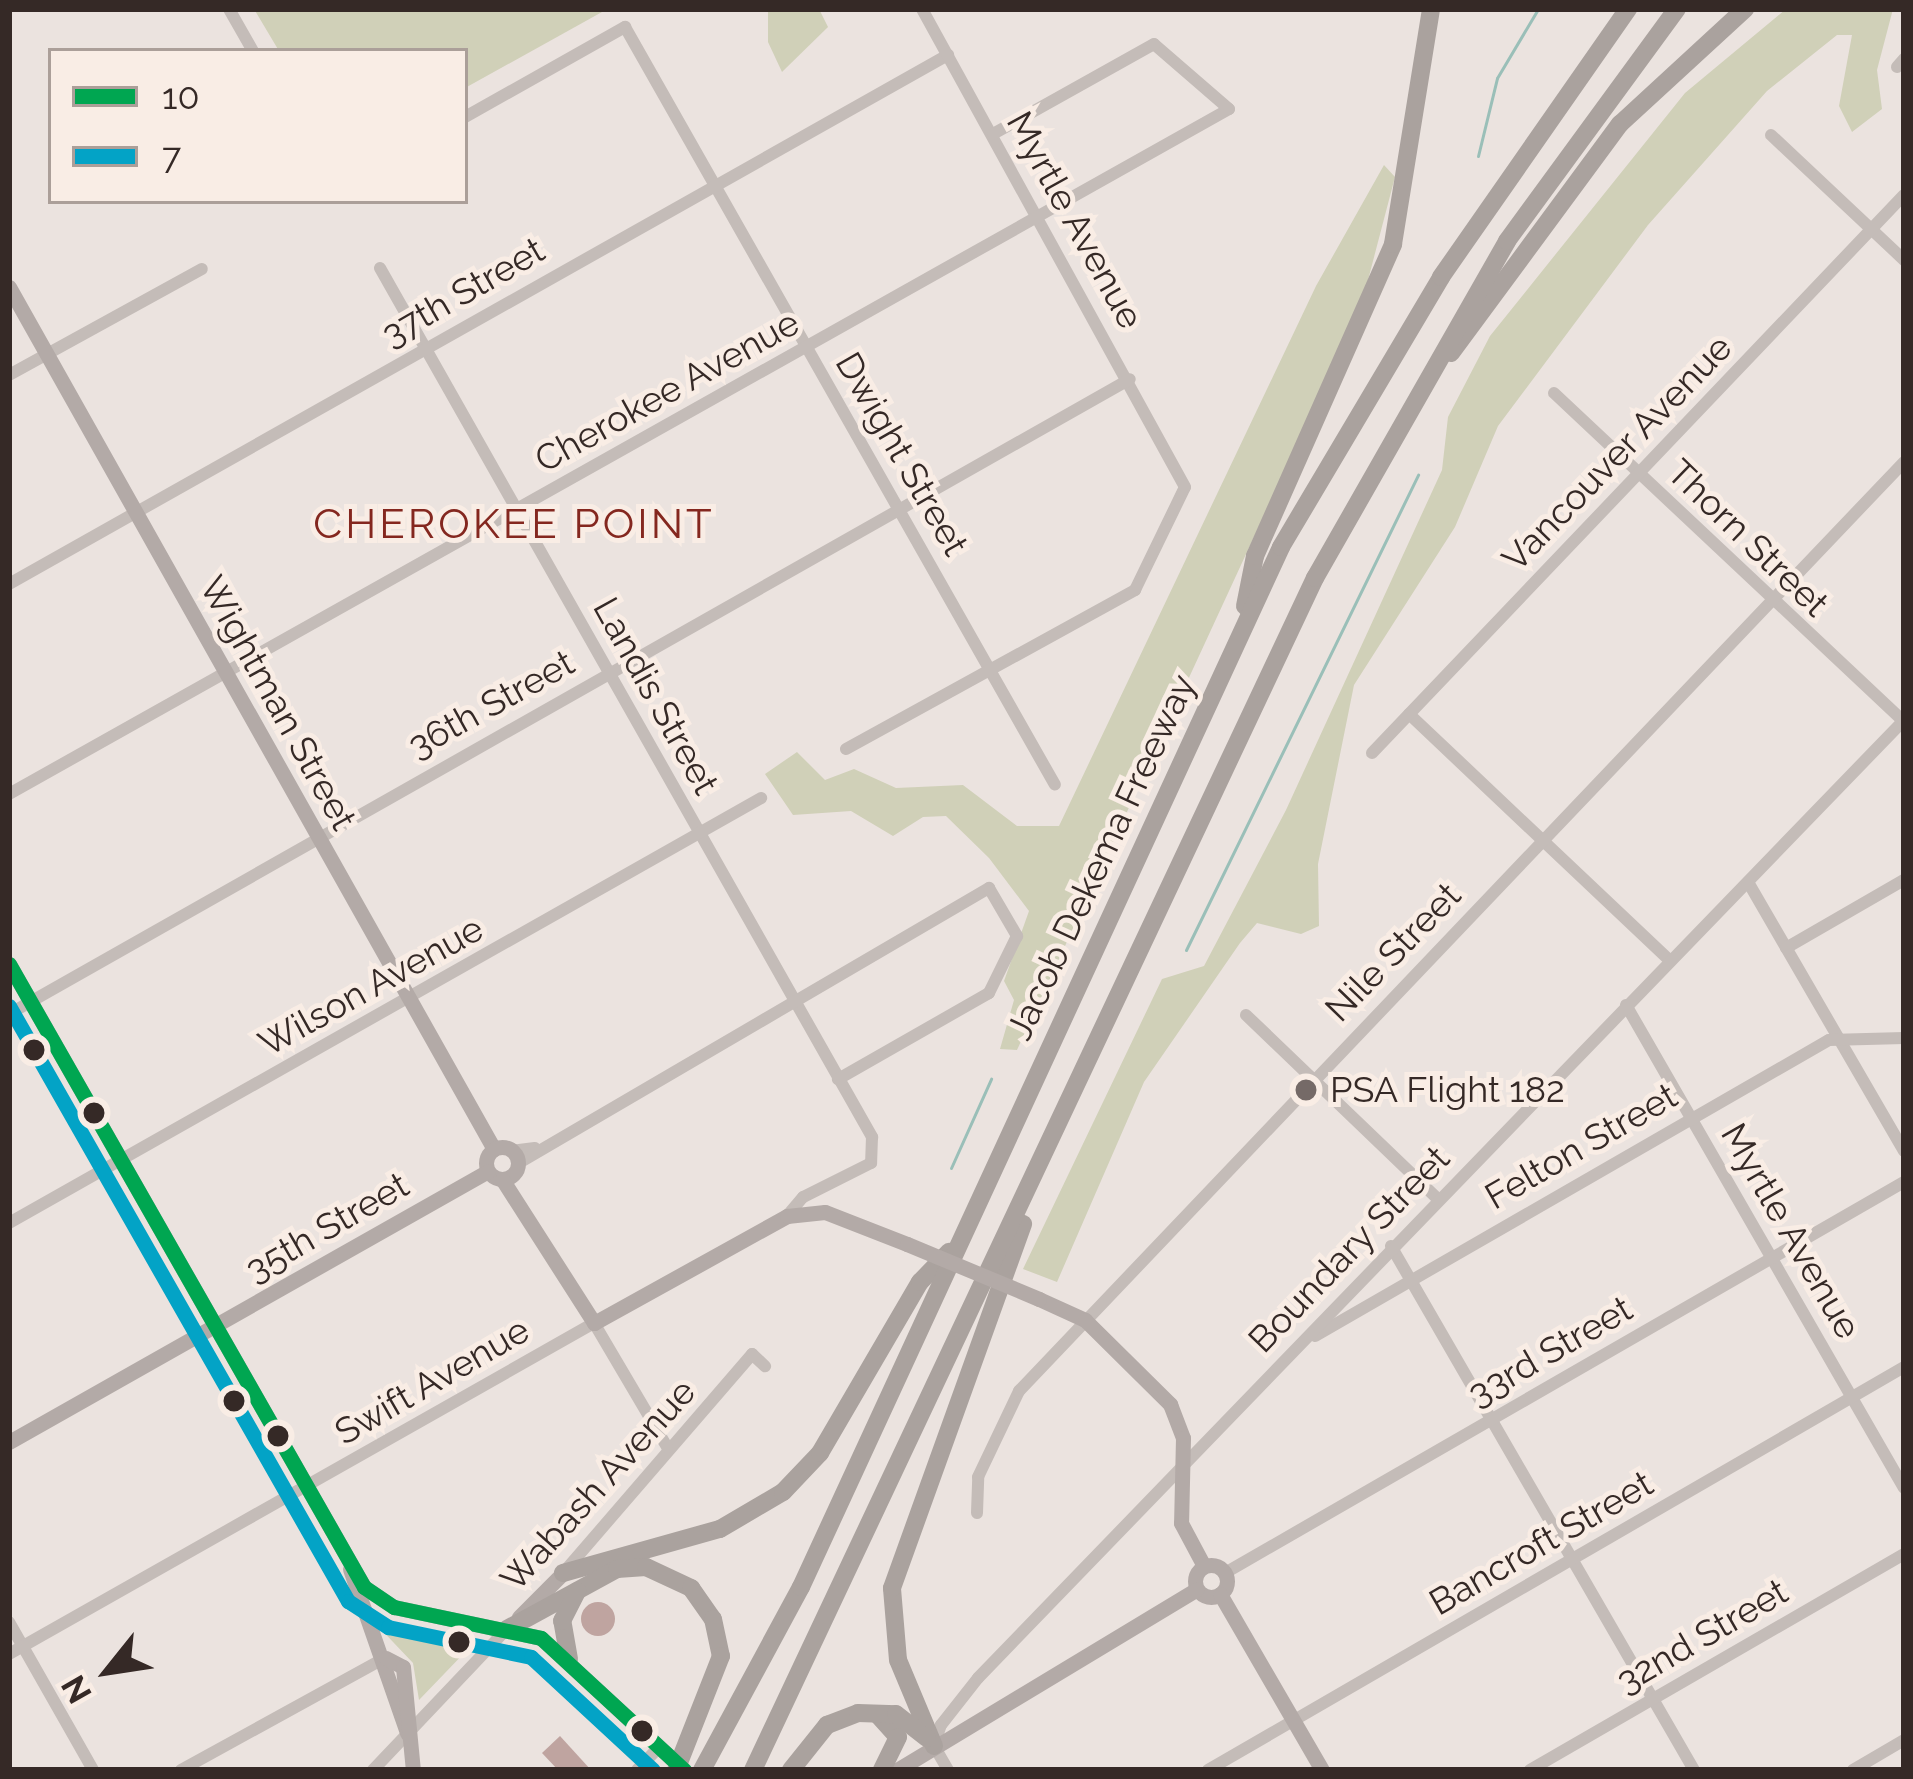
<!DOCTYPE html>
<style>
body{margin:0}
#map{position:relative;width:1913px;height:1779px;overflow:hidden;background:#ebe3df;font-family:Raleway,sans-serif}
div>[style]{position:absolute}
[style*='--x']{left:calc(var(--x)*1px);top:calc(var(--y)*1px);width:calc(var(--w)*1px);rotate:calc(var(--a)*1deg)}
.green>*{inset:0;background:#d0d0b8}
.stream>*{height:3px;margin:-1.5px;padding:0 1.5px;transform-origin:1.5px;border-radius:1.5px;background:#9abfb8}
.building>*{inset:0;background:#bfa4a0}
.round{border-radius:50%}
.minor>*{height:12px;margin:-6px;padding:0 6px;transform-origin:6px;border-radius:6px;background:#c4bcb8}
.major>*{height:15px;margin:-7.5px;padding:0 7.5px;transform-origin:7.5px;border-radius:7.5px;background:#b3aaa7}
.major>.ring{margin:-7.5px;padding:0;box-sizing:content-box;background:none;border:15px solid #b3aaa7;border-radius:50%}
.highway>*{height:18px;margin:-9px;padding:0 9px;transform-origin:9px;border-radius:9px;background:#aaa29e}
.major-bridge>*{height:15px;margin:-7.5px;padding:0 7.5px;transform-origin:7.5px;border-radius:7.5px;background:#b3aaa7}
.bus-1>*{height:15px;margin:-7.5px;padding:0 7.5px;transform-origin:7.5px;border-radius:7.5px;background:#00a651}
.bus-2>*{height:15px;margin:-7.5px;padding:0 7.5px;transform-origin:7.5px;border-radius:7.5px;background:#03a3c6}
.dots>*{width:33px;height:33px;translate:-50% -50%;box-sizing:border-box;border:6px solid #f9ede5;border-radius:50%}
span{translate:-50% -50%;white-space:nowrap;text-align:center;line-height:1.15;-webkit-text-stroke:10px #f9ede5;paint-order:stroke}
.street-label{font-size:36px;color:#352926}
.poi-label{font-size:36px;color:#352926}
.left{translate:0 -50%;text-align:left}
.quarter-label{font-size:42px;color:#84271f;letter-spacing:3px}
.frame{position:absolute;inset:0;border:12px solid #352926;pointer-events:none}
.legend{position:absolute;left:48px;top:48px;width:420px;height:156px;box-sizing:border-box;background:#f9ede5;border:3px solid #ab9f99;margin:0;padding:15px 21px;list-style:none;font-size:36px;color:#352926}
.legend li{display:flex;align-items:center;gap:24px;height:60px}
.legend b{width:60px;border:3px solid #ab9f99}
.north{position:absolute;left:48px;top:1611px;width:120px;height:120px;-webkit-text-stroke:9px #f9ede5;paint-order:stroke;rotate:240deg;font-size:33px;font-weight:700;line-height:48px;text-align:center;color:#352926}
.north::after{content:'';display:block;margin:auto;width:42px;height:54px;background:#352926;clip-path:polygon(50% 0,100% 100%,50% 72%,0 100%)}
</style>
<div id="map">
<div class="green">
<i style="clip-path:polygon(254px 9px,600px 9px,602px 12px,465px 88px,465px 51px,279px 51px)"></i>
<i style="clip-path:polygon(768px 9px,819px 9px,828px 27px,782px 72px,768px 42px)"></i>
<i style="clip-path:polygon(1786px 9px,1893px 9px,1877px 70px,1882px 109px,1852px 132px,1839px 106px,1852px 35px,1837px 35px,1767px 91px,1648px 225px,1498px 426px,1455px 527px,1354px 685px,1318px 864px,1319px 926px,1301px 934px,1257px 923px,1240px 943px,1144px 1082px,1057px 1282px,1023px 1269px,1162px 979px,1204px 966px,1286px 810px,1442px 470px,1448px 417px,1490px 336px,1685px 93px)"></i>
<i style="clip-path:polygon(1384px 165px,1395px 177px,1362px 303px,1017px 1050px,1000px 1049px,1014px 1000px,1004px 981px,1029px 911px,989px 858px,946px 816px,923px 817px,893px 836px,851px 811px,793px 815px,765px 774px,797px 752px,825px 780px,854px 769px,896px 788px,963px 785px,1017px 826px,1059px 826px,1316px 286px)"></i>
<i style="clip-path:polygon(374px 1622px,447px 1635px,470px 1647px,419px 1700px,413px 1663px)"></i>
</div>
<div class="stream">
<i style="--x:1478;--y:156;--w:80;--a:-76.3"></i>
<i style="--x:1497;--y:78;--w:80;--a:-59.3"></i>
<i style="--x:1186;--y:950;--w:529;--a:-63.97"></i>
<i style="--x:951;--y:1168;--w:98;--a:-65.8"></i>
</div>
<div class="building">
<i class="round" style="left:581px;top:1602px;width:34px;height:34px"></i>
<i style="clip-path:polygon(560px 1736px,591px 1770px,558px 1770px,542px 1753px)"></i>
</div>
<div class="minor">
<i style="--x:229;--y:9;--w:48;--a:60.3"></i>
<i style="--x:1897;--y:67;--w:11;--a:-49"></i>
<i style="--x:465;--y:117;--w:184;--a:-29.4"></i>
<i style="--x:625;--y:27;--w:871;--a:60.43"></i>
<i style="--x:1771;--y:135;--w:183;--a:43.2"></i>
<i style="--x:380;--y:268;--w:999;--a:60.48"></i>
<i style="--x:872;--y:1137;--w:26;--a:92"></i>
<i style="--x:871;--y:1163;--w:76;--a:153.4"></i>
<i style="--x:803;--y:1197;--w:25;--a:130"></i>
<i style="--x:9;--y:375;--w:220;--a:-28.8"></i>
<i style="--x:1554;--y:393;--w:480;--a:43.2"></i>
<i style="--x:9;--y:584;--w:1078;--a:-29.4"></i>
<i style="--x:1409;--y:714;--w:358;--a:43.4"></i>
<i style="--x:846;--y:749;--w:330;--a:-28.8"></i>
<i style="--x:1135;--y:590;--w:114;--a:-64.1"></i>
<i style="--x:1185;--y:487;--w:546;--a:-118.82"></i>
<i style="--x:1372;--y:753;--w:771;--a:-46.37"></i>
<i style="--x:9;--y:794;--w:1399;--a:-29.31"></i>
<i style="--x:1229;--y:109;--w:99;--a:-139.1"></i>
<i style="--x:1154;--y:44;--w:184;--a:150.8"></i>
<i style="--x:1748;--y:882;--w:311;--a:59.9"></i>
<i style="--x:1786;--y:948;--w:136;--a:-30"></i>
<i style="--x:1626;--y:1005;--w:557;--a:60.08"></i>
<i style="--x:9;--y:1014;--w:1288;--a:-29.53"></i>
<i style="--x:1246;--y:1015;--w:266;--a:43.8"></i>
<i style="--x:511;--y:1151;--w:24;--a:-7"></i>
<i style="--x:517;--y:1164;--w:547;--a:-30.32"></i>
<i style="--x:989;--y:888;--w:56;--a:59.7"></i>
<i style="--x:1017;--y:936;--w:64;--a:116.2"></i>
<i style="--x:989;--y:993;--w:174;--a:150.3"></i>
<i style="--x:9;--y:1223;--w:864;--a:-29.47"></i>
<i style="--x:1391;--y:1246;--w:605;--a:59.96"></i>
<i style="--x:1315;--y:1336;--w:593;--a:-29.94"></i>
<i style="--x:1829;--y:1040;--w:75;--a:-1.5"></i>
<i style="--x:977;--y:1513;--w:36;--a:-88"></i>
<i style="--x:978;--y:1477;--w:95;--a:-64.5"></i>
<i style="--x:1019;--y:1391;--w:1283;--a:-46.39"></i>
<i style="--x:564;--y:1572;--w:288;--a:-49.2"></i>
<i style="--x:752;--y:1354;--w:18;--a:43"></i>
<i style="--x:1225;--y:1573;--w:784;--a:-29.94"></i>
<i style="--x:9;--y:1622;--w:170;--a:60.4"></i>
<i style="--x:9;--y:1654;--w:672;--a:-29.5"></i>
<i style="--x:594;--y:1323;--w:144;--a:59.5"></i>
<i style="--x:181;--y:1770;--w:233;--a:-28.8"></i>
<i style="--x:373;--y:1770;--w:195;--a:-46.5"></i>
<i style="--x:637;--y:1770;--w:32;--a:-46"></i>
<i style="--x:948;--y:1770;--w:28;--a:-120"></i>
<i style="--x:934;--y:1746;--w:22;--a:-72"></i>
<i style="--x:941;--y:1725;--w:60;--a:-51.8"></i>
<i style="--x:978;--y:1678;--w:1332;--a:-45.97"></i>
<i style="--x:1208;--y:1770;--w:804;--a:-30.07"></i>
<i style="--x:1530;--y:1770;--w:432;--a:-30"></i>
<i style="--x:1853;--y:1770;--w:59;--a:-30.5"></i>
</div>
<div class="major">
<i style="--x:9;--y:287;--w:989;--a:60.64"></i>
<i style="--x:9;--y:964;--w:717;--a:60.32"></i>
<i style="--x:364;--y:1587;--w:36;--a:34"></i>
<i style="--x:394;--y:1607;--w:150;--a:11.9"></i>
<i style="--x:541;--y:1638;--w:177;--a:42.7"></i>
<i class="ring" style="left:486px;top:1147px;width:17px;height:17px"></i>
<i style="--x:502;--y:1179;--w:171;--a:57.4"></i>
<i style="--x:594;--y:1323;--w:221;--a:-29"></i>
<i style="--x:787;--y:1216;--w:38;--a:-6"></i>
<i style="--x:825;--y:1212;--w:88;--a:21.3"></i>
<i style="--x:1039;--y:1299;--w:51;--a:24.5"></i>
<i style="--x:1085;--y:1320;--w:120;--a:44.7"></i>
<i style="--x:1170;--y:1404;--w:36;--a:69"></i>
<i style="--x:1183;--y:1438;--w:85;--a:91.3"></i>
<i style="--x:1181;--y:1523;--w:49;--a:61.9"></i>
<i style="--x:9;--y:1442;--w:550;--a:-29.5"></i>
<i class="ring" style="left:1195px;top:1565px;width:17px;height:17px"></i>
<i style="--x:350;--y:1569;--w:174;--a:70.8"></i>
<i style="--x:1220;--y:1594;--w:203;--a:59.9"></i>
<i style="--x:519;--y:1617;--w:62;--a:-45"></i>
<i style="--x:386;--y:1658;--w:19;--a:28"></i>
<i style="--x:403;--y:1667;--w:103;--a:84.5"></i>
<i style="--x:897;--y:1770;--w:350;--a:-31.1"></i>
</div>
<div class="highway">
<i style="--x:1451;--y:353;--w:285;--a:-53.6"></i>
<i style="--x:1620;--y:124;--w:170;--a:-42.6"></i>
<i style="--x:1245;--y:606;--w:51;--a:-78.7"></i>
<i style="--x:1255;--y:556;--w:341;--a:-66.1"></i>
<i style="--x:1393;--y:244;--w:238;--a:-80.8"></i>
<i style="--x:563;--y:1573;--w:163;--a:-15.7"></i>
<i style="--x:720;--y:1529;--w:73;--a:-30.4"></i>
<i style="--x:783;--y:1492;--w:54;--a:-46.5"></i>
<i style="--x:820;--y:1453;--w:198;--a:-59.7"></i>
<i style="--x:920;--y:1282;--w:42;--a:-46"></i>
<i style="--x:507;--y:1629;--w:125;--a:-28.6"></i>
<i style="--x:617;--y:1569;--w:29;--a:-4"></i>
<i style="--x:646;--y:1567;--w:50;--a:25"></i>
<i style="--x:691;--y:1588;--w:38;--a:55"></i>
<i style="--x:713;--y:1619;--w:38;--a:78"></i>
<i style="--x:721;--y:1656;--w:123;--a:111.5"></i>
<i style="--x:569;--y:1659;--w:39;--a:-100"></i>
<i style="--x:562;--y:1621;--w:34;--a:-63"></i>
<i style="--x:877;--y:1714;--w:31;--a:48"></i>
<i style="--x:898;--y:1737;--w:37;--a:116"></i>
<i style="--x:934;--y:1746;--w:93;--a:-112.7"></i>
<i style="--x:898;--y:1660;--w:72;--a:-94.8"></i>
<i style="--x:892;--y:1588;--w:387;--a:-70.2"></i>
<i style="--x:702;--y:1770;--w:208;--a:-61.6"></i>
<i style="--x:801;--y:1587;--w:1145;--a:-65.22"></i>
<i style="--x:1281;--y:547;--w:314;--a:-59.3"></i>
<i style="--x:1441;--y:277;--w:327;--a:-55.1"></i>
<i style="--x:753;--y:1770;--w:1318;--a:-64.76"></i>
<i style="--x:1315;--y:578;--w:388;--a:-60.3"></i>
<i style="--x:1507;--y:241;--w:288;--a:-53.8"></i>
<i style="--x:791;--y:1770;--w:58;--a:-51.3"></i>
<i style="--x:827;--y:1725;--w:33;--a:-21"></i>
<i style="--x:858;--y:1713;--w:38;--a:2"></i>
<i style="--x:896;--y:1714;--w:39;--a:38"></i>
</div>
<div class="major-bridge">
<i style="--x:907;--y:1244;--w:143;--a:22.6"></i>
<i style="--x:671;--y:1758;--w:18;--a:43"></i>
</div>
<div class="bus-1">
<i style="--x:9;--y:964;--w:717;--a:60.32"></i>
<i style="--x:364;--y:1587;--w:36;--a:34"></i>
<i style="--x:394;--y:1607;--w:150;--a:11.9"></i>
<i style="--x:541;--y:1638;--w:195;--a:42.7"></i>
</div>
<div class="bus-2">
<i style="--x:9;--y:1006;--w:685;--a:60.33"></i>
<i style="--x:348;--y:1601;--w:48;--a:33"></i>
<i style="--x:388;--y:1627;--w:146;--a:11.8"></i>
<i style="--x:531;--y:1657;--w:166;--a:42.8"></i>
</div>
<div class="dots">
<i style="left:34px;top:1050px;background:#352926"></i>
<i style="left:1306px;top:1090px;background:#756a67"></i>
<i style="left:94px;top:1113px;background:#352926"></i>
<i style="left:234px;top:1401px;background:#352926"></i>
<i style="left:278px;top:1436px;background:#352926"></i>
<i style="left:459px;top:1642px;background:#352926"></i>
<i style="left:642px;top:1731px;background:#352926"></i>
</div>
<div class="street-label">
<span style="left:1075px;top:220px;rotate:61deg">Myrtle Avenue</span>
<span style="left:463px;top:292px;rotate:-30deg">37th Street</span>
<span style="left:667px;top:391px;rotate:-29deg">Cherokee Avenue</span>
<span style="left:1617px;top:453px;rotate:-46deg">Vancouver Avenue</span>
<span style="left:902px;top:454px;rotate:60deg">Dwight Street</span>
<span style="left:1748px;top:538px;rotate:44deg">Thorn Street</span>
<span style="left:656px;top:696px;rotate:61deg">Landis Street</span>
<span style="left:278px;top:703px;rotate:61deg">Wightman Street</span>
<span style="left:491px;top:704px;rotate:-29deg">36th Street</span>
<span style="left:1101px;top:857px;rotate:-65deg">Jacob Dekema Freeway</span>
<span style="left:1393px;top:952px;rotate:-46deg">Nile Street</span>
<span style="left:371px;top:986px;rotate:-29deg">Wilson Avenue</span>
<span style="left:1581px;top:1146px;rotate:-30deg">Felton Street</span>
<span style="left:327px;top:1227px;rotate:-30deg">35th Street</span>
<span style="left:1791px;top:1231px;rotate:60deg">Myrtle Avenue</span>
<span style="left:1349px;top:1249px;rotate:-46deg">Boundary Street</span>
<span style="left:1550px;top:1351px;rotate:-30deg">33rd Street</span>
<span style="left:432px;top:1381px;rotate:-30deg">Swift Avenue</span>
<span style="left:598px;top:1485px;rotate:-48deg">Wabash Avenue</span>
<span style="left:1541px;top:1543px;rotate:-30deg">Bancroft Street</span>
<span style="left:1702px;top:1636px;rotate:-30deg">32nd Street</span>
</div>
<div class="poi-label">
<span class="left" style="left:1330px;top:1090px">PSA Flight 182</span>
</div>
<div class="quarter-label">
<span style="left:514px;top:524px">CHEROKEE POINT</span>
</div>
<div class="frame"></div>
<ul class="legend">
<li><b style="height:15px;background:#00a651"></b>10</li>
<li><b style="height:15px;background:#03a3c6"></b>7</li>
</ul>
<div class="north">N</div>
</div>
